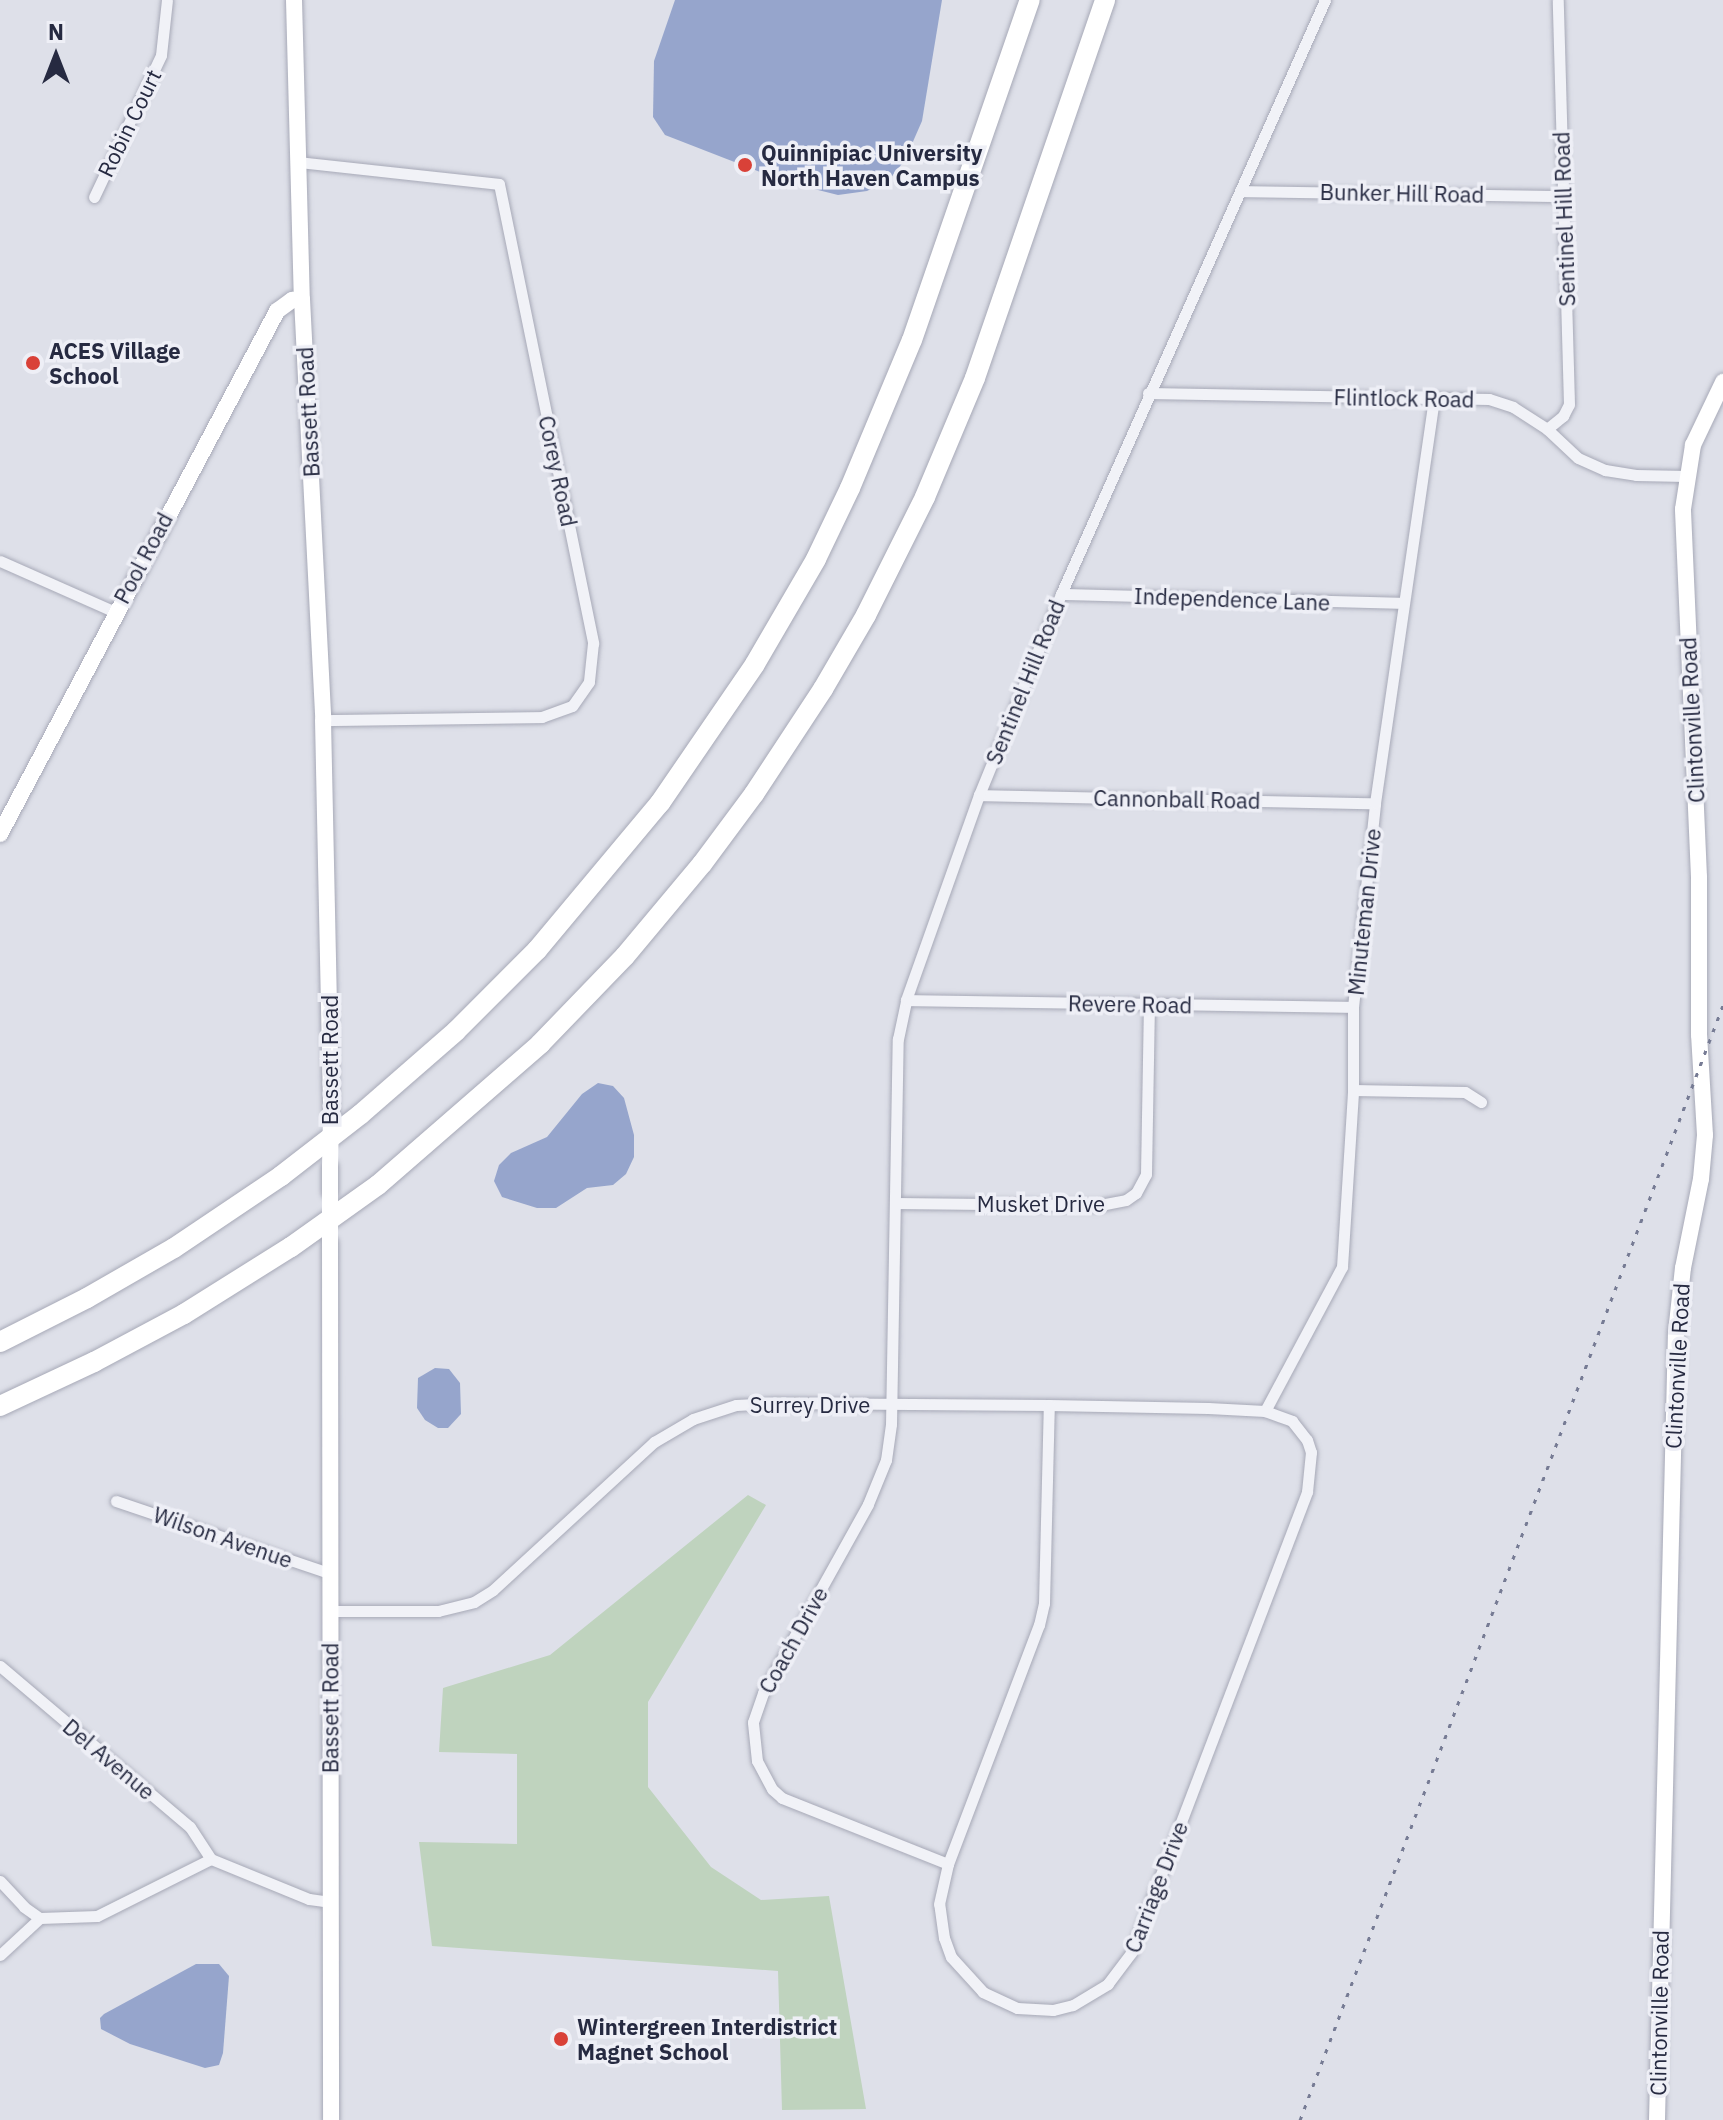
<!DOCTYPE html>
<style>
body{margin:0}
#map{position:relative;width:1723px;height:2120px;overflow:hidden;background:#dee0e9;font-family:"IBM Plex Sans",sans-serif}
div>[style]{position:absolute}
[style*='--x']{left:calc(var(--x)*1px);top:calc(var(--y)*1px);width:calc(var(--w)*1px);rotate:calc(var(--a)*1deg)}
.green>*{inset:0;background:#bfd3be}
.water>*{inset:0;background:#96a5cc}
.roads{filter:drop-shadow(0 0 2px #a7a9b7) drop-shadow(0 0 2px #a7a9b7)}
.street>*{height:11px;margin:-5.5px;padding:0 5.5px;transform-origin:5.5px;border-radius:5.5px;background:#f1f2f7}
.secondary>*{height:16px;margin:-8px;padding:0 8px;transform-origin:8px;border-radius:8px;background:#fff}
.highway>*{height:20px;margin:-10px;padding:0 10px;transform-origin:10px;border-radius:10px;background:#fff}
.rail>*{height:3px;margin-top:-1.5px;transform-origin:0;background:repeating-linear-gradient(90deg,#767b94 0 4px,transparent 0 12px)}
.secondary-bridge>*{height:16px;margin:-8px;padding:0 8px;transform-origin:8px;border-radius:8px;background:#fff}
.dots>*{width:22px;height:22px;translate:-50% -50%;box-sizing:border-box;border:4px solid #eeeff6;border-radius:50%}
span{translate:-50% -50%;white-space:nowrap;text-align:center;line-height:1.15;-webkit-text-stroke:7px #eeeff6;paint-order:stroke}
.street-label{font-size:22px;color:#262a41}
.poi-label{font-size:22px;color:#262a41;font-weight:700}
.left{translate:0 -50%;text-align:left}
.north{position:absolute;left:16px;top:16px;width:80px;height:80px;-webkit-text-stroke:6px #eeeff6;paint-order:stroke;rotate:0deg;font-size:22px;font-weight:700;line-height:32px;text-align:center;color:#262a41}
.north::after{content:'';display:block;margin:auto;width:28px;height:36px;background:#262a41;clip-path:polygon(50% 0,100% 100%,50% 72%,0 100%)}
</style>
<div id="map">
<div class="green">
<i style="clip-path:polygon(748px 1495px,766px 1505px,648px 1702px,648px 1787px,711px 1867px,761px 1900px,829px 1896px,866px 2109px,782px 2110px,778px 1971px,432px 1946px,419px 1842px,517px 1844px,517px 1754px,439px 1752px,443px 1688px,550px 1655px)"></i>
</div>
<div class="water">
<i style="clip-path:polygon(675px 0,942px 0,922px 121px,905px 160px,889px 180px,867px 191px,838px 195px,786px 182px,665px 135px,653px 117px,654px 61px)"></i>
<i style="clip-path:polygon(598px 1083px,613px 1086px,624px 1098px,634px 1135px,634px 1157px,626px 1174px,613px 1185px,587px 1188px,556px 1208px,537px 1208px,502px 1197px,494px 1181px,499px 1165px,511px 1153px,547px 1137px,582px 1094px)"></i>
<i style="clip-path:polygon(435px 1368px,449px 1369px,460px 1383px,461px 1414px,448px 1428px,438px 1428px,425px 1420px,417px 1408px,418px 1378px)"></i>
<i style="clip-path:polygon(196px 1964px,219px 1964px,229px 1976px,223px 2053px,219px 2065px,205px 2068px,130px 2044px,101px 2029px,100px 2018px,104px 2014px)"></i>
</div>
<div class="roads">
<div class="street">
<i style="--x:298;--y:162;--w:202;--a:6.2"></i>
<i style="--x:499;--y:184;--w:469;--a:78.4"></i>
<i style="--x:593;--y:643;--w:39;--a:96"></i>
<i style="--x:589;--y:682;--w:29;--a:125"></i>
<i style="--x:572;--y:706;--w:32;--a:160"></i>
<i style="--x:542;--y:717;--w:219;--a:179.2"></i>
<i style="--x:1240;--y:191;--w:323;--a:0.9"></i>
<i style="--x:94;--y:197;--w:157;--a:-64.7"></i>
<i style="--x:161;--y:55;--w:55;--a:-83.8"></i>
<i style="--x:1148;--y:393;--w:341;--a:1"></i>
<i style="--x:1489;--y:399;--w:25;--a:18"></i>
<i style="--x:1513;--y:407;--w:40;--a:32.9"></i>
<i style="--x:1547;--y:429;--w:42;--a:43.1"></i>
<i style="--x:1578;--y:458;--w:30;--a:24"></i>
<i style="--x:1605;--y:470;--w:31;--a:9"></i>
<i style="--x:1636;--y:475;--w:50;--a:1.1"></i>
<i style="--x:1547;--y:429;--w:21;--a:-39"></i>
<i style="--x:1563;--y:416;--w:13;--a:-63"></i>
<i style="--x:1569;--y:404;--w:404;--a:-91.6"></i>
<i style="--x:0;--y:561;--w:126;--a:23.9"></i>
<i style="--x:1061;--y:594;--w:341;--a:1.5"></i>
<i style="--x:979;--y:795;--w:396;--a:1.2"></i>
<i style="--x:906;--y:1000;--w:447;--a:0.9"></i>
<i style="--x:1353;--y:1090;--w:112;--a:1"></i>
<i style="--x:1465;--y:1092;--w:19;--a:32"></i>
<i style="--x:895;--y:1203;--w:205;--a:0.6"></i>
<i style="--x:1100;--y:1205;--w:26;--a:-11"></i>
<i style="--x:1126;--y:1200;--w:12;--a:-35"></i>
<i style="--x:1136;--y:1193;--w:21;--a:-62"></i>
<i style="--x:1146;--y:1174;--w:169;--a:-89"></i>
<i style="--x:1265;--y:1411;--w:163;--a:-61.9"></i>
<i style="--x:1342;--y:1267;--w:177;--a:-86.4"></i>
<i style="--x:1353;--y:1090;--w:83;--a:-90"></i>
<i style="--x:1353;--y:1007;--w:205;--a:-83.8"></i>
<i style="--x:1375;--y:803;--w:409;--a:-81.7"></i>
<i style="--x:116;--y:1501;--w:225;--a:18.7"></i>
<i style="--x:330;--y:1611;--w:108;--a:0"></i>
<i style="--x:438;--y:1611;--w:37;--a:-14"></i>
<i style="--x:474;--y:1602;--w:22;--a:-32"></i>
<i style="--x:493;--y:1590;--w:219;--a:-42.6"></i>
<i style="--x:654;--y:1442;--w:45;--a:-30.5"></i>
<i style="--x:693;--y:1419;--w:45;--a:-18"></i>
<i style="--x:736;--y:1405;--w:38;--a:-3"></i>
<i style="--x:774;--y:1403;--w:275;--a:0.4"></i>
<i style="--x:1049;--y:1405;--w:159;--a:1.1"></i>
<i style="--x:1208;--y:1408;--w:57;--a:3"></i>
<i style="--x:1265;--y:1411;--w:29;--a:20"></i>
<i style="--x:1292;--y:1421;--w:24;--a:52"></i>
<i style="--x:1307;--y:1440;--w:13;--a:72"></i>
<i style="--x:1311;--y:1452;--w:40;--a:95.7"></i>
<i style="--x:1307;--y:1492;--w:493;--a:110.9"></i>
<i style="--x:1131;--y:1953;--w:39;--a:127"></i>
<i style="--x:1108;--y:1984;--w:41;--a:149"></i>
<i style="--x:1073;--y:2005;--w:21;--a:166"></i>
<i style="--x:1053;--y:2010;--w:36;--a:-177"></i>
<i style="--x:1017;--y:2008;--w:38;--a:-155"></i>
<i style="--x:983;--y:1992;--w:47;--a:-132.4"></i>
<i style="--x:951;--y:1957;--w:20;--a:-110"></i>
<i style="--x:944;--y:1938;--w:34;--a:-98"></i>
<i style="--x:939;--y:1904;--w:41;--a:-77.3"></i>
<i style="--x:948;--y:1864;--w:256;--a:-69.2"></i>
<i style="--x:1039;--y:1625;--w:23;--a:-77"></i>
<i style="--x:1044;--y:1603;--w:198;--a:-88.6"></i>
<i style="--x:0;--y:1666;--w:249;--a:40.3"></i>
<i style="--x:190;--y:1827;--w:38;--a:57"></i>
<i style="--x:948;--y:1864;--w:179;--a:-158.3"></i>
<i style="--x:782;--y:1798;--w:13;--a:-138"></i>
<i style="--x:772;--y:1789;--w:32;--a:-118"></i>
<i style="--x:757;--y:1761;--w:39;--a:-96"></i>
<i style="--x:753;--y:1722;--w:31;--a:-71"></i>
<i style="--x:763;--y:1693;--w:216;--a:-60.9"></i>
<i style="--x:868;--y:1504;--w:48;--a:-67.8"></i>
<i style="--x:886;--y:1460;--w:36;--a:-82"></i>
<i style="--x:891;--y:1424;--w:385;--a:-89"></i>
<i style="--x:898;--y:1039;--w:40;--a:-78"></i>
<i style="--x:906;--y:1000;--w:218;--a:-70.4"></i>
<i style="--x:979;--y:795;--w:217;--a:-67.8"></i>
<i style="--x:1061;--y:594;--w:650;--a:-66.04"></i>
<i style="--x:0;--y:1881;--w:35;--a:47"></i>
<i style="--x:24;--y:1907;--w:19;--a:35"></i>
<i style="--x:40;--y:1918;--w:57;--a:-2"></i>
<i style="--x:97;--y:1916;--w:127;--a:-26.6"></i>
<i style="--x:211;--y:1859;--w:106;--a:22.2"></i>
<i style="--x:309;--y:1899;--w:21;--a:8"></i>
<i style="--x:0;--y:1955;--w:54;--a:-42.8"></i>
</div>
<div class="secondary">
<i style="--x:294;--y:0;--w:299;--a:88.5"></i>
<i style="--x:302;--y:299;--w:422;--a:87.1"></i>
<i style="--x:323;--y:720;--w:395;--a:88.8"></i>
<i style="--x:0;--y:834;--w:592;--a:-62.09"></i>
<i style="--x:277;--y:311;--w:19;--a:-36"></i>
<i style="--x:292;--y:300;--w:10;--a:-6"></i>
<i style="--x:330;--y:1167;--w:25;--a:90"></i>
<i style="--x:330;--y:1243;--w:877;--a:89.93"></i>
<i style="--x:1657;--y:2120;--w:787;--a:-88.62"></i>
<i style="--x:1676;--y:1333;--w:65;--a:-83.9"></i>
<i style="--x:1683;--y:1268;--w:91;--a:-78.6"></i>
<i style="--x:1701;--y:1179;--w:44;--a:-84.8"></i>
<i style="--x:1705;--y:1135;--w:100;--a:-93.4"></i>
<i style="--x:1699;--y:1035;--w:158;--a:-90"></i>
<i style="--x:1699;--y:877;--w:368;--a:-92.5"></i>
<i style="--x:1683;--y:509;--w:65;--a:-81.1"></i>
<i style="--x:1693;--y:445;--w:70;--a:-64.5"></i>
</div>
<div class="highway">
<i style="--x:0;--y:1342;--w:97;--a:-26.8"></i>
<i style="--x:87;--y:1298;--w:100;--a:-29.9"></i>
<i style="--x:174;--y:1248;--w:129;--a:-33.9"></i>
<i style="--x:281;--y:1176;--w:101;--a:-37.8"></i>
<i style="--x:361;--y:1114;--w:126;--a:-41.1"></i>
<i style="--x:456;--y:1031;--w:115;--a:-45"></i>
<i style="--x:537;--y:950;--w:192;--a:-50.1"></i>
<i style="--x:660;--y:803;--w:168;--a:-55.6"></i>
<i style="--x:755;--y:664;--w:121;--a:-59.8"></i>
<i style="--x:816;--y:559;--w:79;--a:-64.4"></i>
<i style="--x:850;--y:488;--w:160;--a:-67.3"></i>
<i style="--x:912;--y:340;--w:360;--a:-70.9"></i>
<i style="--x:0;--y:1406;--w:104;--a:-25.1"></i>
<i style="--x:94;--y:1362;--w:102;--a:-28.1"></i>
<i style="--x:184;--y:1314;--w:126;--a:-32.1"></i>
<i style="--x:291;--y:1247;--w:107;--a:-35.5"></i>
<i style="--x:378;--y:1185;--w:215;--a:-41"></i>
<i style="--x:540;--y:1044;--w:122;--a:-46"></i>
<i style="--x:625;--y:956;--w:120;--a:-50.1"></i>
<i style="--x:702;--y:864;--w:87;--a:-53.4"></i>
<i style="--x:754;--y:794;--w:126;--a:-56.7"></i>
<i style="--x:823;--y:689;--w:86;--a:-59.8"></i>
<i style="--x:866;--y:615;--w:132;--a:-63.4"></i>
<i style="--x:925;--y:497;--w:129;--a:-67.2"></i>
<i style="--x:975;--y:378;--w:400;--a:-71"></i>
</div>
</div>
<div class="rail">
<i style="--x:1300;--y:2120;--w:1193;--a:-69.22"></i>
</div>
<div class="secondary-bridge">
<i style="--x:330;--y:1167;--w:52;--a:-88.9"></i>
<i style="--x:330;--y:1192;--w:51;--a:90"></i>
</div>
<div class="dots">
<i style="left:745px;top:165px;background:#d94138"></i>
<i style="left:33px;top:363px;background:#d94138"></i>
<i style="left:561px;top:2039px;background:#d94138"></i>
</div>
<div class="street-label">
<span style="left:129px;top:123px;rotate:-64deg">Robin Court</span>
<span style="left:1402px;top:193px;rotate:1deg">Bunker Hill Road</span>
<span style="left:1564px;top:219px;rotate:-92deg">Sentinel Hill Road</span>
<span style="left:1404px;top:398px;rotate:1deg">Flintlock Road</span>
<span style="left:308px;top:412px;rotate:-93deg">Bassett Road</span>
<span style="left:558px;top:471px;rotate:78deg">Corey Road</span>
<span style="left:143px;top:558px;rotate:-62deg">Pool Road</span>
<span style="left:1232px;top:599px;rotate:2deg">Independence Lane</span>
<span style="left:1025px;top:682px;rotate:-68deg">Sentinel Hill Road</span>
<span style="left:1692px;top:720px;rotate:-93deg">Clintonville Road</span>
<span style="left:1177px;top:799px;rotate:1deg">Cannonball Road</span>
<span style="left:1364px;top:912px;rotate:-84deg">Minuteman Drive</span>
<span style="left:1130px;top:1004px;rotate:1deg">Revere Road</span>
<span style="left:330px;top:1060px;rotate:-90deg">Bassett Road</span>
<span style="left:1041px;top:1204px">Musket Drive</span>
<span style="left:1677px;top:1366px;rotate:-87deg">Clintonville Road</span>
<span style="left:810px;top:1405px">Surrey Drive</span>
<span style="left:223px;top:1537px;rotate:19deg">Wilson Avenue</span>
<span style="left:793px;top:1640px;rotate:-61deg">Coach Drive</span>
<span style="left:330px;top:1708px;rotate:-90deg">Bassett Road</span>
<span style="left:109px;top:1759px;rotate:40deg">Del Avenue</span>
<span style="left:1156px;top:1887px;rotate:-69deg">Carriage Drive</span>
<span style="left:1659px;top:2013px;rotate:-89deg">Clintonville Road</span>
</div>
<div class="poi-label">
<span class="left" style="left:761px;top:165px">Quinnipiac University<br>North Haven Campus</span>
<span class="left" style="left:49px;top:363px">ACES Village<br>School</span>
<span class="left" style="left:577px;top:2039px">Wintergreen Interdistrict<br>Magnet School</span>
</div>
<div class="north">N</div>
</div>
